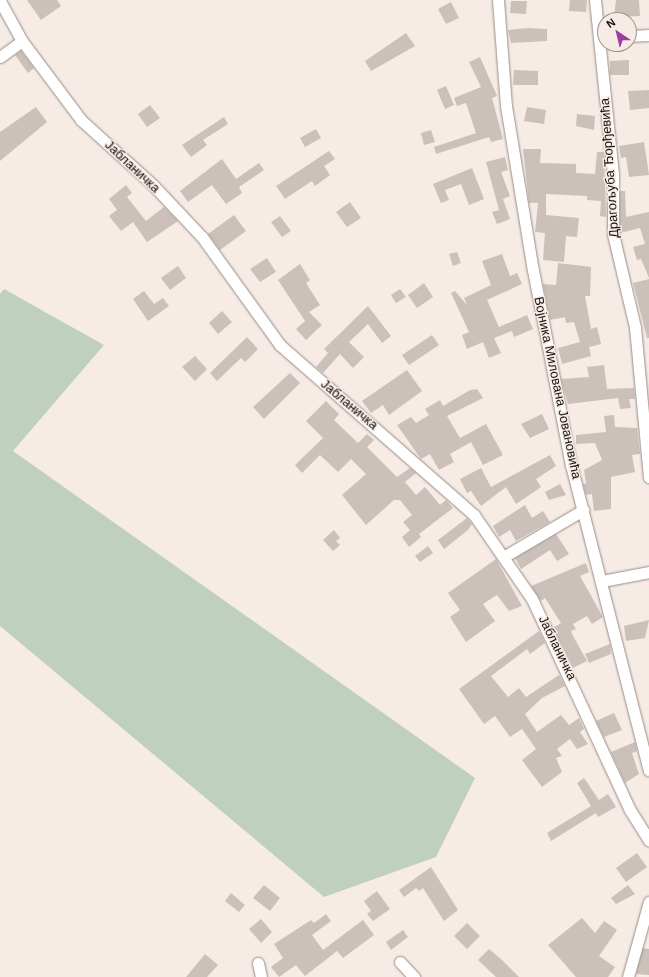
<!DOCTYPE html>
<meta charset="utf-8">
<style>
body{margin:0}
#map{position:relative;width:649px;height:977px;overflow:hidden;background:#f7ebe5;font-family:Helvetica,sans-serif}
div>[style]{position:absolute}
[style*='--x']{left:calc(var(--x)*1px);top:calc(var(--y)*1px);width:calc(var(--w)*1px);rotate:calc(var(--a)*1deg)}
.green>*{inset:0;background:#bfd1be}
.building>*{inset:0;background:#ccc0ba}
.roads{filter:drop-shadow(0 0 1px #978c87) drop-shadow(0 0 1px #978c87)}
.street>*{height:11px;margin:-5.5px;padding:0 5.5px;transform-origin:5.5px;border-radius:5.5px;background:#fff}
span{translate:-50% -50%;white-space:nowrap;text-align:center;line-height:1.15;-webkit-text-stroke:3px #f7ebe5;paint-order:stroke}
.street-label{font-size:13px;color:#15110f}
.north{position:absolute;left:597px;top:12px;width:40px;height:40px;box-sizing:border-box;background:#f7ebe5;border:1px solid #9d948f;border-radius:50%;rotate:325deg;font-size:11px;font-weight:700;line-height:16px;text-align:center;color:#15110f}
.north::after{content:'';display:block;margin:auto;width:14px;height:18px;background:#9d3ca3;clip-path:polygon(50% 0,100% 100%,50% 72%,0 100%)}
</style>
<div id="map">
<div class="green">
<i style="clip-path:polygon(4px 289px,104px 345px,13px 451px,475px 778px,436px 857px,324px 897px,0 626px,0 294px)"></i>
</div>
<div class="building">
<i style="clip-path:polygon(27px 0,57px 0,61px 6px,41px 20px)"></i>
<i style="clip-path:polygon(570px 0,587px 0,586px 12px,569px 11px)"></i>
<i style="clip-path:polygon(616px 0,639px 0,640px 16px,614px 17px)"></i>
<i style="clip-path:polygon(511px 1px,527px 1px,526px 14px,510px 13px)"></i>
<i style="clip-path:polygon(451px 2px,459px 18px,446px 24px,438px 9px)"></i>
<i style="clip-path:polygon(529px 28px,547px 29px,547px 41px,511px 43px,508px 30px)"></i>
<i style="clip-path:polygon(406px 33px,415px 46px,371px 71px,365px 61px)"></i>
<i style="clip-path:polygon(21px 51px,34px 68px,28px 73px,15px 55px)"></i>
<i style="clip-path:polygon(480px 57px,497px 96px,492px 98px,503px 139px,491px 142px,489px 137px,436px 154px,434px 147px,476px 133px,466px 103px,457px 106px,454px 98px,481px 87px,469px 62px)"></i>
<i style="clip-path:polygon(629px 60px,629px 75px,610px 75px,610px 61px)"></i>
<i style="clip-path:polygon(514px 70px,538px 71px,538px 85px,513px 85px)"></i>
<i style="clip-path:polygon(446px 86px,454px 105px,445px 109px,437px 90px)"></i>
<i style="clip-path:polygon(649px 90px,649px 108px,630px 110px,628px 91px)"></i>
<i style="clip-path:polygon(150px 105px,160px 118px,147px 127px,138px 114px)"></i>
<i style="clip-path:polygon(36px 107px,47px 122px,0 161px,0 132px)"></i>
<i style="clip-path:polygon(527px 107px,546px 110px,544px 124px,524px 121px)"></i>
<i style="clip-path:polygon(577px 114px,595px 116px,594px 130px,576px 126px)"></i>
<i style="clip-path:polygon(224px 117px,228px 124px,203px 140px,207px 145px,191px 157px,182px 145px)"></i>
<i style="clip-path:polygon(316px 129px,321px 138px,305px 147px,300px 138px)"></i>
<i style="clip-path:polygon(431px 130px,435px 142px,424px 145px,421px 133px)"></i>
<i style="clip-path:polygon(644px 142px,649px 175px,629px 177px,626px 157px,621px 158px,619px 146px)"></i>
<i style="clip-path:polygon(523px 149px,541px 149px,540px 163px,576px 164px,576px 173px,595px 174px,597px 152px,604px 152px,606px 217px,600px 216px,601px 201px,587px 200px,587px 196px,546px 194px,546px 215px,579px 218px,577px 237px,566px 236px,564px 262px,543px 260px,545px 233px,535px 232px,538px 203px,529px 203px)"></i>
<i style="clip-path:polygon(329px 151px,335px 159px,324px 166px,330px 175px,315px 186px,312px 181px,285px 199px,276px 186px)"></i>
<i style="clip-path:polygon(505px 157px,508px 170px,501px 172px,510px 196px,503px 199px,510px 219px,497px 224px,492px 212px,499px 210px,486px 162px)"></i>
<i style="clip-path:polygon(222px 159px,236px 179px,259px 163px,264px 170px,239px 187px,242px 193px,226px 204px,212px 185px,188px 202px,180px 191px)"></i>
<i style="clip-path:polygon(472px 168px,484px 199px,469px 205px,461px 184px,445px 190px,449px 200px,441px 203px,433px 184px)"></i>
<i style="clip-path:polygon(126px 185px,132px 193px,127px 197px,146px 221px,164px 207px,178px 221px,147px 242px,133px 222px,121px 231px,109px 216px,117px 210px,109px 199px)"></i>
<i style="clip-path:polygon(620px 191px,625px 191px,626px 217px,649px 212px,649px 278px,641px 259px,637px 260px,633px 247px,645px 244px,640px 228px,620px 233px)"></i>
<i style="clip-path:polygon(350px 202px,361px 218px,347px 227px,336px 212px)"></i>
<i style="clip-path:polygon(234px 215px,246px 231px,220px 250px,208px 234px)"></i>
<i style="clip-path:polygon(280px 216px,291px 231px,282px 237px,271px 222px)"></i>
<i style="clip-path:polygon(457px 252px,461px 263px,453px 266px,449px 254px)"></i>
<i style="clip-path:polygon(502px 254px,510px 276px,517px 273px,522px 284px,487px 300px,499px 327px,527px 315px,533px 329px,514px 337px,512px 331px,494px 338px,501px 353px,489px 358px,483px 342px,467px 349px,462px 335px,469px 332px,451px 293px,455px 291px,467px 305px,464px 298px,491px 285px,482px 261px)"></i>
<i style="clip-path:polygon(267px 258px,276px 272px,260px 282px,250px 269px)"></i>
<i style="clip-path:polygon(558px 263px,591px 267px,590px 296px,585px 296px,591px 329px,597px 327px,601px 344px,589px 347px,591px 356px,562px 364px,558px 348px,580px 342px,574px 322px,566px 323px,565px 317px,550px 320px,543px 284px,556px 285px)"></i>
<i style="clip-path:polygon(300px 264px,310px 280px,306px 283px,320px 305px,309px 312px,322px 325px,306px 340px,296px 329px,305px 321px,278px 280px)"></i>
<i style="clip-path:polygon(178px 266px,186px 278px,170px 290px,161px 278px)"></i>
<i style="clip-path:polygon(649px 279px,649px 338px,647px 338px,633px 283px)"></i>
<i style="clip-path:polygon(424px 283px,433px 297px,417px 308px,408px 295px)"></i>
<i style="clip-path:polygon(400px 289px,406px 297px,396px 303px,391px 295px)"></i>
<i style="clip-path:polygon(144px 291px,154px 304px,163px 298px,169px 306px,148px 321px,133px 299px)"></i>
<i style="clip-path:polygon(368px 306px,391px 336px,382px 343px,368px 324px,349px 342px,364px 357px,353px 368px,340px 354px,323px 373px,316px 367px,328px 353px,324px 349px)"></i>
<i style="clip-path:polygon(222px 311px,232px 322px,218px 334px,209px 323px)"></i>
<i style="clip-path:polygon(432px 335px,439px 345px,409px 365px,402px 355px)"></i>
<i style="clip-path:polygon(247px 337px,258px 349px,245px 362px,241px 358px,217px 381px,210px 373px)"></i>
<i style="clip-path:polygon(195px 356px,207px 369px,195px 381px,182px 367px)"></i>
<i style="clip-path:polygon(604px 365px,607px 389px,634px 388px,635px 399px,629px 399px,631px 408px,620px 409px,618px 398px,568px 404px,561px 379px,589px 377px,587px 367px)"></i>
<i style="clip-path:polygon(407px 370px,422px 391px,389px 415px,383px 405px,371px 413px,362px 401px)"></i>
<i style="clip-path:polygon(290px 373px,300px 383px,264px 419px,253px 407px)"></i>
<i style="clip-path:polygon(477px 389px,483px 398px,447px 416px,460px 438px,486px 424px,503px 455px,483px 465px,471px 442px,450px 454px,454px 462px,439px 470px,430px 454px,421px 459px,397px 425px,411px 417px,416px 423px,429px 415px,425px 409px,440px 400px,443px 406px,470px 390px)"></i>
<i style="clip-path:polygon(326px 401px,339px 414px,334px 420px,358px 443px,367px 434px,374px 440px,367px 447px,397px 477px,410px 468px,416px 473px,405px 482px,416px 495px,425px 487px,440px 505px,446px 500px,453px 508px,419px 534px,421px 537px,409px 547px,402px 537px,410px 530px,403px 522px,412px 515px,400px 500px,394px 500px,366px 525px,342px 495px,366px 474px,351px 459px,338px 472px,320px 455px,302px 473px,295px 465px,323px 438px,306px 421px)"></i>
<i style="clip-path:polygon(542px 414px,549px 429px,530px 438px,521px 424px)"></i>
<i style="clip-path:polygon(614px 415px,615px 427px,637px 428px,640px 454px,632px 455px,635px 472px,611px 477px,611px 509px,594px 511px,592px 494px,586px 495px,583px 484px,586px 484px,584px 470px,602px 460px,595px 443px,576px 444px,576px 435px,606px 432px,604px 416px)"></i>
<i style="clip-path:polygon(550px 455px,556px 466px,536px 479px,541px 487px,516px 504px,506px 487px,481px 506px,471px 491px,467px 493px,460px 479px,481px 468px,491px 487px)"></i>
<i style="clip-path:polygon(560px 484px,566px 495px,549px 500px,545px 492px)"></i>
<i style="clip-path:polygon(525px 505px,532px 518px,543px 511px,550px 522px,516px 541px,510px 530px,499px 537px,493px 526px)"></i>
<i style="clip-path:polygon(467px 518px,472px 524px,468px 530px,444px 549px,438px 540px)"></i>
<i style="clip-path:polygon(334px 530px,340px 538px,336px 541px,340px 545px,333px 551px,323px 540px)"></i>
<i style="clip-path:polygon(556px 534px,569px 554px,557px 561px,550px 550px,521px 569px,515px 558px)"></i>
<i style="clip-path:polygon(428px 546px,433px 553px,420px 562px,415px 556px)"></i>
<i style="clip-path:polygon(496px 559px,522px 606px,509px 611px,497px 595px,483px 604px,495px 621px,466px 642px,450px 617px,460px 610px,448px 593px)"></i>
<i style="clip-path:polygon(586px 563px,589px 572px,580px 576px,603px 617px,592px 624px,587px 616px,573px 624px,576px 629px,571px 631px,573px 636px,587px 661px,573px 668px,553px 628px,561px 623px,545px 598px,541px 601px,531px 586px)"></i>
<i style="clip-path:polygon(649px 620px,645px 638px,626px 641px,624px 626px)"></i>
<i style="clip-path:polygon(539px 631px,545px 643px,530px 654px,527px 649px,491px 676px,508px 697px,519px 688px,526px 697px,559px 675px,565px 686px,542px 698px,525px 714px,537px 732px,561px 715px,569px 725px,579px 718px,584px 729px,580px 732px,588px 744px,577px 749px,570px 739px,557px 749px,562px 756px,556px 758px,562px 772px,542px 787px,522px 760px,536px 749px,522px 729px,510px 737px,495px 716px,484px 724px,459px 689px)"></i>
<i style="clip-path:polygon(610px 644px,611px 654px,589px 663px,585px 654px)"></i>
<i style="clip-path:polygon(614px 713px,622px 730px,604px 737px,596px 721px)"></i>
<i style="clip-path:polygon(635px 742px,637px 751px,632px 753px,639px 774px,625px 783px,611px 752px)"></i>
<i style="clip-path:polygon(584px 778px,599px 800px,608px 794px,616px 807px,598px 817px,596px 813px,551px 841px,547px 833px,591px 806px,577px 783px)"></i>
<i style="clip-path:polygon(637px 853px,647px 867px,626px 882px,616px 868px)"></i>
<i style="clip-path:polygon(431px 867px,458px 910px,444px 921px,423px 888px,419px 891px,416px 888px,404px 897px,399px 890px)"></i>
<i style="clip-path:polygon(264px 885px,280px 898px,270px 911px,253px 898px)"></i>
<i style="clip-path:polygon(628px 885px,635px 894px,616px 904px,611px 898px)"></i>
<i style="clip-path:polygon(377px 891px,390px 909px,373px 921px,367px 914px,371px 911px,364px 901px)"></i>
<i style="clip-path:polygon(231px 893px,245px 905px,239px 912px,225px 901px)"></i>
<i style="clip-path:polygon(326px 914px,331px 921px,312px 935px,323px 950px,363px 920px,374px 935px,343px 958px,337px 951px,305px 976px,296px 965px,279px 977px,271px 967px,283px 958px,274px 944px,311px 920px,314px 923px)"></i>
<i style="clip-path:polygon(582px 918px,595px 933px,604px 921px,617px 930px,599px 956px,615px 967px,608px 977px,576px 977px,548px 945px)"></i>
<i style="clip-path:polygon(261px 919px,272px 932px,261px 943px,249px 929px)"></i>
<i style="clip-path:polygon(467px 923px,480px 936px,467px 949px,454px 936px)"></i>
<i style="clip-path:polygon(403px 930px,408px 937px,391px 950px,386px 942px)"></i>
<i style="clip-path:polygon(643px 948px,649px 949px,649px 975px,636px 974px)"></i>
<i style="clip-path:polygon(489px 949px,502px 960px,519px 977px,496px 977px,478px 960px)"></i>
<i style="clip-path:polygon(205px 954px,218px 965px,207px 977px,186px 977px)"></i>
</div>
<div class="roads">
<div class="street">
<i style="--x:498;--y:0;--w:106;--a:85.7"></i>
<i style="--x:506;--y:106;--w:166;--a:80.7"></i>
<i style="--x:533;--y:270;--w:199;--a:79"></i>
<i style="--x:571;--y:465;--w:315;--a:75.7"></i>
<i style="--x:595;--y:0;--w:175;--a:84.1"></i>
<i style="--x:613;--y:174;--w:60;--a:90"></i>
<i style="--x:613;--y:234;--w:96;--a:76.7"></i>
<i style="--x:635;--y:327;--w:151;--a:84.7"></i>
<i style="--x:0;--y:1;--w:46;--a:61.2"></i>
<i style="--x:22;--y:41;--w:99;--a:53.2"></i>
<i style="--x:81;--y:120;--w:97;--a:42.1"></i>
<i style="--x:153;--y:185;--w:71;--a:46.7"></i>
<i style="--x:202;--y:237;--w:133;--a:54.2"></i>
<i style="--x:280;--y:345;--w:258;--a:41.2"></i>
<i style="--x:474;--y:515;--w:102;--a:55.4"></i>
<i style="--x:532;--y:599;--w:233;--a:65.1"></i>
<i style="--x:630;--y:810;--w:36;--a:58"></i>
<i style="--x:629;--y:36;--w:20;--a:-3"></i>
<i style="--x:0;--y:57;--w:27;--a:-36"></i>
<i style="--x:505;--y:556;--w:91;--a:-30.5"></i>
<i style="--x:602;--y:581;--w:48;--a:-10.8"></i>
<i style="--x:400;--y:962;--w:21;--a:47"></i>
<i style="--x:258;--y:963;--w:14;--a:78"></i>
<i style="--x:628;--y:977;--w:78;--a:-74.4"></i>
</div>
</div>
<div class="street-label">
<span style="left:132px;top:167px;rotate:43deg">Јабланичка</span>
<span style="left:610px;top:168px;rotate:-94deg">Драгољуба Ђорђевића</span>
<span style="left:557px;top:388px;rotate:78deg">Војника Милована Јовановића</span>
<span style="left:349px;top:405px;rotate:40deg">Јабланичка</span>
<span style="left:557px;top:648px;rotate:64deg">Јабланичка</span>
</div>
<div class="north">N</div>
</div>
